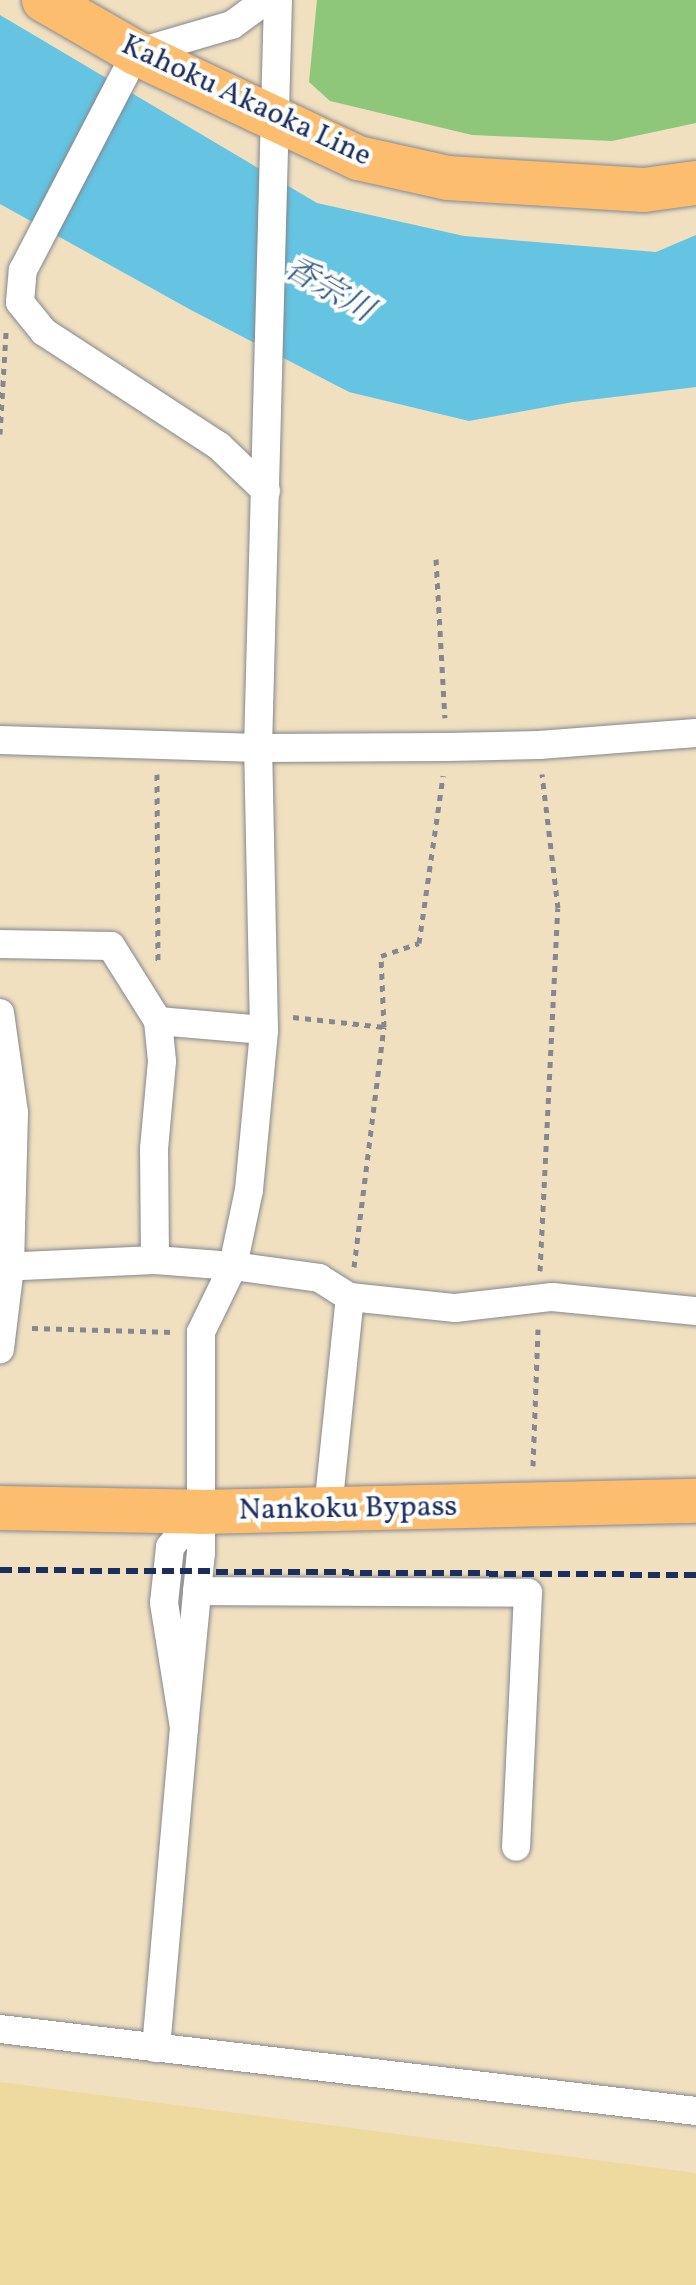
<!DOCTYPE html>
<meta charset="utf-8">
<style>
body{margin:0}
#map{position:relative;width:696px;height:2285px;overflow:hidden;background:#f0e0c0;font-family:Vollkorn,"Noto Serif JP",serif}
div>[style]{position:absolute}
[style*='--x']{left:calc(var(--x)*1px);top:calc(var(--y)*1px);width:calc(var(--w)*1px);rotate:calc(var(--a)*1deg)}
.green>*{inset:0;background:#8fc77a}
.sand>*{inset:0;background:#eeda9e}
.water>*{inset:0;background:#64c4e2}
.path>*{height:5px;margin-top:-2.5px;transform-origin:0;background:repeating-linear-gradient(90deg,#86888f 0 6px,transparent 0 12px)}
.roads{filter:drop-shadow(0 0 2px #86888f) drop-shadow(0 0 2px #86888f)}
.street>*{height:28px;margin:-14px;padding:0 14px;transform-origin:14px;border-radius:14px;background:#fff}
.primary>*{height:44px;margin:-22px;padding:0 22px;transform-origin:22px;border-radius:22px;background:#fcbd6f}
.highway>*{height:44px;margin:-22px;padding:0 22px;transform-origin:22px;border-radius:22px;background:#fcbd6f}
.rail>*{height:6px;margin-top:-3px;transform-origin:0;background:repeating-linear-gradient(90deg,#1b2f5e 0 12px,transparent 0 18px)}
span{translate:-50% -50%;white-space:nowrap;text-align:center;line-height:1.15;-webkit-text-stroke:8px #fff;paint-order:stroke}
.street-label{font-size:30px;color:#1b2f5e}
.water-label{font-size:32px;color:#315c86;font-style:italic}
</style>
<div id="map">
<div class="green">
<i style="clip-path:polygon(317px 0,696px 0,696px 123px,612px 141px,472px 135px,330px 101px,309px 82px)"></i>
</div>
<div class="sand">
<i style="clip-path:polygon(0 2082px,696px 2173px,696px 2285px,0 2285px)"></i>
</div>
<div class="water">
<i style="clip-path:polygon(0 15px,317px 203px,464px 236px,656px 252px,696px 235px,696px 387px,573px 402px,469px 421px,349px 392px,191px 310px,0 204px)"></i>
</div>
<div class="path">
<i style="--x:0;--y:434;--w:102;--a:-86.6"></i>
<i style="--x:436;--y:559;--w:159;--a:86.8"></i>
<i style="--x:157;--y:774;--w:190;--a:89.7"></i>
<i style="--x:293;--y:1017;--w:92;--a:6.3"></i>
<i style="--x:354;--y:1267;--w:242;--a:-82.9"></i>
<i style="--x:384;--y:1027;--w:71;--a:-92.4"></i>
<i style="--x:381;--y:956;--w:40;--a:-18.9"></i>
<i style="--x:419;--y:943;--w:169;--a:-81.8"></i>
<i style="--x:540;--y:1271;--w:363;--a:-87.2"></i>
<i style="--x:558;--y:908;--w:135;--a:-96.8"></i>
<i style="--x:32;--y:1328;--w:142;--a:1.6"></i>
<i style="--x:533;--y:1466;--w:137;--a:-87.9"></i>
</div>
<div class="roads">
<div class="street">
<i style="--x:266;--y:491;--w:65;--a:-136.2"></i>
<i style="--x:219;--y:446;--w:209;--a:-146.9"></i>
<i style="--x:44;--y:332;--w:38;--a:-129"></i>
<i style="--x:20;--y:302;--w:32;--a:-85"></i>
<i style="--x:23;--y:270;--w:245;--a:-62.5"></i>
<i style="--x:136;--y:53;--w:100;--a:-16.3"></i>
<i style="--x:232;--y:25;--w:42;--a:-36.3"></i>
<i style="--x:0;--y:740;--w:258;--a:1.8"></i>
<i style="--x:258;--y:748;--w:189;--a:-0.3"></i>
<i style="--x:447;--y:747;--w:92;--a:-1.2"></i>
<i style="--x:539;--y:745;--w:157;--a:-4.4"></i>
<i style="--x:0;--y:944;--w:111;--a:1"></i>
<i style="--x:111;--y:946;--w:89;--a:57.9"></i>
<i style="--x:158;--y:1021;--w:106;--a:4.9"></i>
<i style="--x:0;--y:1013;--w:101;--a:82"></i>
<i style="--x:14;--y:1113;--w:154;--a:91.5"></i>
<i style="--x:10;--y:1267;--w:83;--a:97"></i>
<i style="--x:155;--y:1260;--w:111;--a:-90.5"></i>
<i style="--x:154;--y:1149;--w:88;--a:-84.8"></i>
<i style="--x:162;--y:1061;--w:40;--a:-95.7"></i>
<i style="--x:0;--y:1267;--w:155;--a:-2.6"></i>
<i style="--x:155;--y:1260;--w:78;--a:4.4"></i>
<i style="--x:233;--y:1266;--w:87;--a:7.9"></i>
<i style="--x:319;--y:1278;--w:36;--a:32"></i>
<i style="--x:328;--y:1509;--w:213;--a:-84.1"></i>
<i style="--x:350;--y:1297;--w:106;--a:6"></i>
<i style="--x:455;--y:1308;--w:98;--a:-6.5"></i>
<i style="--x:552;--y:1297;--w:145;--a:5.6"></i>
<i style="--x:200;--y:1512;--w:46;--a:130.6"></i>
<i style="--x:170;--y:1547;--w:56;--a:96.1"></i>
<i style="--x:164;--y:1603;--w:127;--a:80.9"></i>
<i style="--x:184;--y:1728;--w:176;--a:-84.5"></i>
<i style="--x:201;--y:1553;--w:221;--a:-90"></i>
<i style="--x:201;--y:1332;--w:73;--a:-64.1"></i>
<i style="--x:233;--y:1266;--w:78;--a:-78.1"></i>
<i style="--x:249;--y:1190;--w:161;--a:-84.6"></i>
<i style="--x:264;--y:1030;--w:282;--a:-91.2"></i>
<i style="--x:258;--y:748;--w:748;--a:-88.47"></i>
<i style="--x:197;--y:1591;--w:331;--a:0.3"></i>
<i style="--x:528;--y:1593;--w:254;--a:92.7"></i>
<i style="--x:0;--y:2029;--w:701;--a:6.72"></i>
<i style="--x:156;--y:2048;--w:321;--a:-85"></i>
</div>
<div class="primary">
<i style="--x:44;--y:0;--w:106;--a:29.9"></i>
<i style="--x:136;--y:53;--w:246;--a:25.3"></i>
<i style="--x:358;--y:158;--w:92;--a:12.5"></i>
<i style="--x:448;--y:178;--w:196;--a:3.5"></i>
<i style="--x:644;--y:190;--w:52;--a:-7.7"></i>
</div>
<div class="highway">
<i style="--x:0;--y:1508;--w:200;--a:1.1"></i>
<i style="--x:200;--y:1512;--w:496;--a:-1.3"></i>
</div>
</div>
<div class="rail">
<i style="--x:0;--y:1570;--w:696;--a:0.41"></i>
</div>
<div class="street-label">
<span style="left:246px;top:101px;rotate:25deg">Kahoku Akaoka Line</span>
<span style="left:348px;top:1509px;rotate:-1deg">Nankoku Bypass</span>
</div>
<div class="water-label">
<span style="left:328px;top:291px;rotate:30deg">香宗川</span>
</div>
</div>
